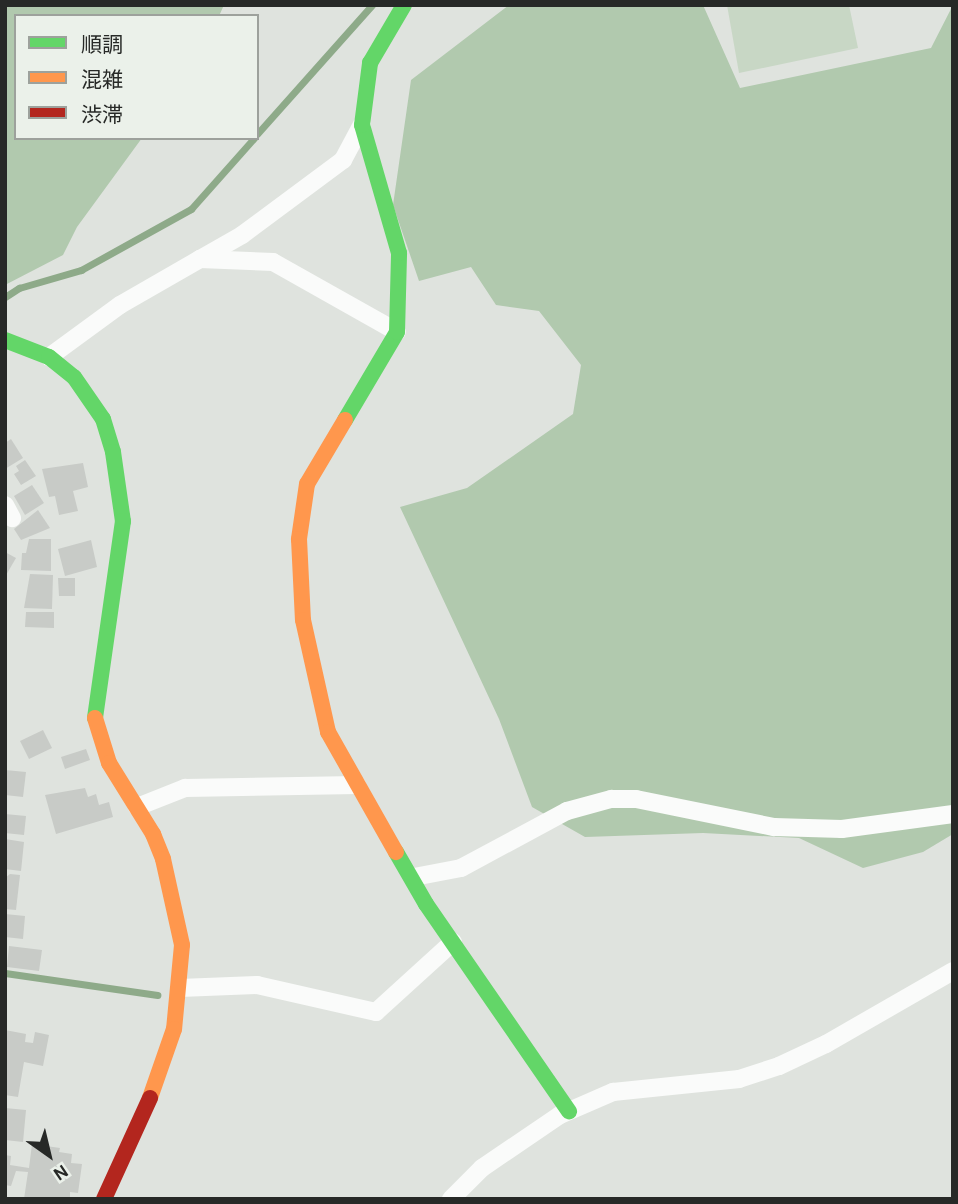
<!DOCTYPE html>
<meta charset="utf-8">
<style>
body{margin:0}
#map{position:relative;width:958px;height:1204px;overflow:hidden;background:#dfe3de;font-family:Karla,"Noto Sans JP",sans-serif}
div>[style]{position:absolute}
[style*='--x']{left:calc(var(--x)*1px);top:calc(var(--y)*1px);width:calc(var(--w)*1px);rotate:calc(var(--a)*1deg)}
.green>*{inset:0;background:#c8d7c5}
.forest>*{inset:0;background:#b1c9ae}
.stream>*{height:7px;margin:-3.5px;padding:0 3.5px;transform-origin:3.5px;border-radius:3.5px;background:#8eaa89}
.building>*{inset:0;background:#c8cbc7}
.street>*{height:18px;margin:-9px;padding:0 9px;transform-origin:9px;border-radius:9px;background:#fafbfa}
.fast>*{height:16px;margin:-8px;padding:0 8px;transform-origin:8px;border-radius:8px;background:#63d668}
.slow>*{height:16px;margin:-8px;padding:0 8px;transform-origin:8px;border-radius:8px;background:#ff974d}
.jam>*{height:16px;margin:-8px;padding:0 8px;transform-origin:8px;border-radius:8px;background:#b3261e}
span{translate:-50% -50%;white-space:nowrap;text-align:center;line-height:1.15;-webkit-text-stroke:5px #ebf1ea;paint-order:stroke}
.frame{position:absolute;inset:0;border:7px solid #272927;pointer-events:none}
.legend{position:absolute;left:14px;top:14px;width:245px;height:126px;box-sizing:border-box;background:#ebf1ea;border:2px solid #9da19c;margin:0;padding:9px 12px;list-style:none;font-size:21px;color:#272927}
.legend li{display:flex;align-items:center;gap:14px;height:35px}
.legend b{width:35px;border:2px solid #9da19c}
.north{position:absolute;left:14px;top:1120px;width:70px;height:70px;-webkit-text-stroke:5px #ebf1ea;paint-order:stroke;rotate:146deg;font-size:19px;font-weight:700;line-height:28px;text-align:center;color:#272927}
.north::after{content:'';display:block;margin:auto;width:24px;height:32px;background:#272927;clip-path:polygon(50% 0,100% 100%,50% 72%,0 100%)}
</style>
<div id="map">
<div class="green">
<i style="clip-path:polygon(727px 5px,849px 5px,858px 48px,739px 73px)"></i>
</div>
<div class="forest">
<i style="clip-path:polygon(5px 5px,224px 5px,219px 16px,16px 16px,16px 138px,142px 138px,77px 227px,63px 255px,5px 285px)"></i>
<i style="clip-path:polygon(509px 5px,703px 5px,740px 88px,931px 48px,953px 5px,953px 834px,923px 852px,863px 868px,799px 838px,703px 833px,585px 837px,532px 807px,499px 719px,400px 507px,467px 488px,573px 414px,581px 365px,539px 311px,496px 305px,471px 267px,419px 281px,393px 205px,411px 80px)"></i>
</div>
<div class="stream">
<i style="--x:257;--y:134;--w:173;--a:-48.3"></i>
<i style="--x:5;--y:297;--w:17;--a:-33"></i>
<i style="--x:19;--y:288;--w:65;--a:-16.2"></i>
<i style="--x:81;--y:270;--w:126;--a:-29"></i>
<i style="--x:191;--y:209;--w:95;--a:-48.4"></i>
<i style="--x:5;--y:973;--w:154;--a:8.2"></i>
</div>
<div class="building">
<i style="clip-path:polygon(11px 439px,23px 458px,5px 469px,5px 443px)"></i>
<i style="clip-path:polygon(25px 460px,36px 476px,21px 485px,14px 474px,19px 471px,16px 466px)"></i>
<i style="clip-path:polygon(83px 463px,88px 487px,73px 491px,78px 511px,59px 515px,55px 496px,49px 497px,42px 469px)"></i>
<i style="clip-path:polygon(32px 485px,44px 503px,25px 515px,14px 496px)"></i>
<i style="clip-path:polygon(38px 510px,50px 528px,21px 540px,14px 529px)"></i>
<i style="clip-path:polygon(29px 539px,51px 539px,51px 571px,21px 570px,22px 553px,26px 553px)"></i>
<i style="clip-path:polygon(91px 540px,97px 567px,65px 576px,58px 549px)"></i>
<i style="clip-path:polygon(5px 552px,16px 558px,5px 577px)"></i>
<i style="clip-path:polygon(30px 574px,53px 575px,52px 609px,24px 608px)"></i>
<i style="clip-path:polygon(58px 578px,75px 578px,75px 596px,59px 596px)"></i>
<i style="clip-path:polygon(26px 612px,54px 612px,54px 628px,25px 627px)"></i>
<i style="clip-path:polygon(43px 730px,52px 748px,29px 759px,20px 741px)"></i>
<i style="clip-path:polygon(86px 749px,90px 760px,65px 769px,61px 757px)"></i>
<i style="clip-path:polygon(5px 770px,26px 772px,23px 797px,5px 795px)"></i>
<i style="clip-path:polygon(85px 788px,88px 797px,96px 794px,99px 805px,109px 802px,113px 817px,56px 834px,45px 795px)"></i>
<i style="clip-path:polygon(5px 814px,26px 816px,24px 835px,5px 833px)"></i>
<i style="clip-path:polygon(5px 839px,24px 842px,21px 871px,5px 869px)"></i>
<i style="clip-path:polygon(10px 874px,20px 875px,16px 910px,5px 909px,5px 878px)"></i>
<i style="clip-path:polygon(5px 914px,25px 916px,23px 939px,5px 937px)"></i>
<i style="clip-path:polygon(9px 946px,42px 950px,39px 971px,7px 967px)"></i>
<i style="clip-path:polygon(5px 1030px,26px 1034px,25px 1042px,33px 1043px,35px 1032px,49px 1035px,43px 1066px,24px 1062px,18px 1097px,5px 1095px)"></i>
<i style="clip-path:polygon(5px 1108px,26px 1110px,23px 1142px,5px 1140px)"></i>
<i style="clip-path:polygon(32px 1144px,60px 1148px,59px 1152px,72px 1154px,71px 1163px,82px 1164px,78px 1193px,70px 1192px,70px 1199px,24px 1199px,28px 1172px,16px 1171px,11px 1186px,5px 1185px,5px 1155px,11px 1156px,10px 1165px,29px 1168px)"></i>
</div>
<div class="street">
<i style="--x:200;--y:259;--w:48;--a:-29.7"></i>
<i style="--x:242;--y:235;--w:126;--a:-36.6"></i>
<i style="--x:343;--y:160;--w:40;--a:-62"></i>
<i style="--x:49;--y:357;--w:88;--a:-36.2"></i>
<i style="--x:120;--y:305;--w:92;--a:-29.9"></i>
<i style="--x:200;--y:259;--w:73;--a:2.4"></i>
<i style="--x:273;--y:262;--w:142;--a:29.4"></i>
<i style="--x:5;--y:505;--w:15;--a:62"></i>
<i style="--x:137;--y:807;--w:52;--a:-21.6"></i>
<i style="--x:185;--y:788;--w:172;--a:-1"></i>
<i style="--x:414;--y:877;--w:48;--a:-10.8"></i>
<i style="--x:461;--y:868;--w:120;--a:-28.3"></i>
<i style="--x:567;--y:811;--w:46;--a:-15.3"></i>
<i style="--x:611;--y:799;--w:25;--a:0"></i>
<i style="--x:636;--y:799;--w:141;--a:11.5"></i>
<i style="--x:774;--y:827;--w:68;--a:1.7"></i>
<i style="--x:842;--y:829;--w:112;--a:-7.7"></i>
<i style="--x:180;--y:988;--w:77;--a:-2.2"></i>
<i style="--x:257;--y:985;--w:122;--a:12.8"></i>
<i style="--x:376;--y:1012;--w:104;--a:-42.3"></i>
<i style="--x:451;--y:1199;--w:44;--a:-45"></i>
<i style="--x:482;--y:1168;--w:94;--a:-34.2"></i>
<i style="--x:560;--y:1115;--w:58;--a:-23.5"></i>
<i style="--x:613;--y:1092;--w:127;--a:-5.9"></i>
<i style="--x:739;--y:1079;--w:42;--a:-18"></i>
<i style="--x:779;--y:1066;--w:52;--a:-25.1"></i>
<i style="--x:826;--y:1044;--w:146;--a:-29.9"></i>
</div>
<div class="fast">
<i style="--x:5;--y:340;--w:47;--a:21.1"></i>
<i style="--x:49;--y:357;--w:32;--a:39"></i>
<i style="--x:74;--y:377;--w:51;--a:55.4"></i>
<i style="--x:103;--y:419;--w:34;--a:73"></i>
<i style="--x:113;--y:452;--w:70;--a:81.8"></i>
<i style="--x:123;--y:521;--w:199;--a:98.1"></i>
<i style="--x:345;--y:420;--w:102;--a:-59.4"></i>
<i style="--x:397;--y:332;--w:79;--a:-88.5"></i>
<i style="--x:399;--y:253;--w:133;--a:-106.1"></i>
<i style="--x:362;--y:125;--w:63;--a:-82.6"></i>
<i style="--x:370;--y:63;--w:67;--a:-59.6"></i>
<i style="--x:396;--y:852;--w:60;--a:60"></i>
<i style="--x:426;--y:904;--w:252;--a:55.4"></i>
</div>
<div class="slow">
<i style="--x:345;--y:420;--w:74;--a:120.7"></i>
<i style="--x:307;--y:484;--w:56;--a:98.3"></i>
<i style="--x:299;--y:539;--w:81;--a:87.2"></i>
<i style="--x:303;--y:620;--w:115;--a:77.4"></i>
<i style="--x:328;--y:732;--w:138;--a:60.5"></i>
<i style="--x:95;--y:718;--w:47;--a:72.7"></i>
<i style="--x:109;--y:763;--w:84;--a:58.2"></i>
<i style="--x:153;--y:834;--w:27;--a:68"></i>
<i style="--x:163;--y:859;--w:88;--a:77.5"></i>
<i style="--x:182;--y:945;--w:84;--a:95.4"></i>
<i style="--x:174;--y:1029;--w:73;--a:109.2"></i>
</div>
<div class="jam">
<i style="--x:104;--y:1199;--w:111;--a:-65.5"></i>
</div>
<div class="frame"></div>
<ul class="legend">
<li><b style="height:9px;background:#63d668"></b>順調</li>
<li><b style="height:9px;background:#ff974d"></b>混雑</li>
<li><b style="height:9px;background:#b3261e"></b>渋滞</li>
</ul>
<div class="north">N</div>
</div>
